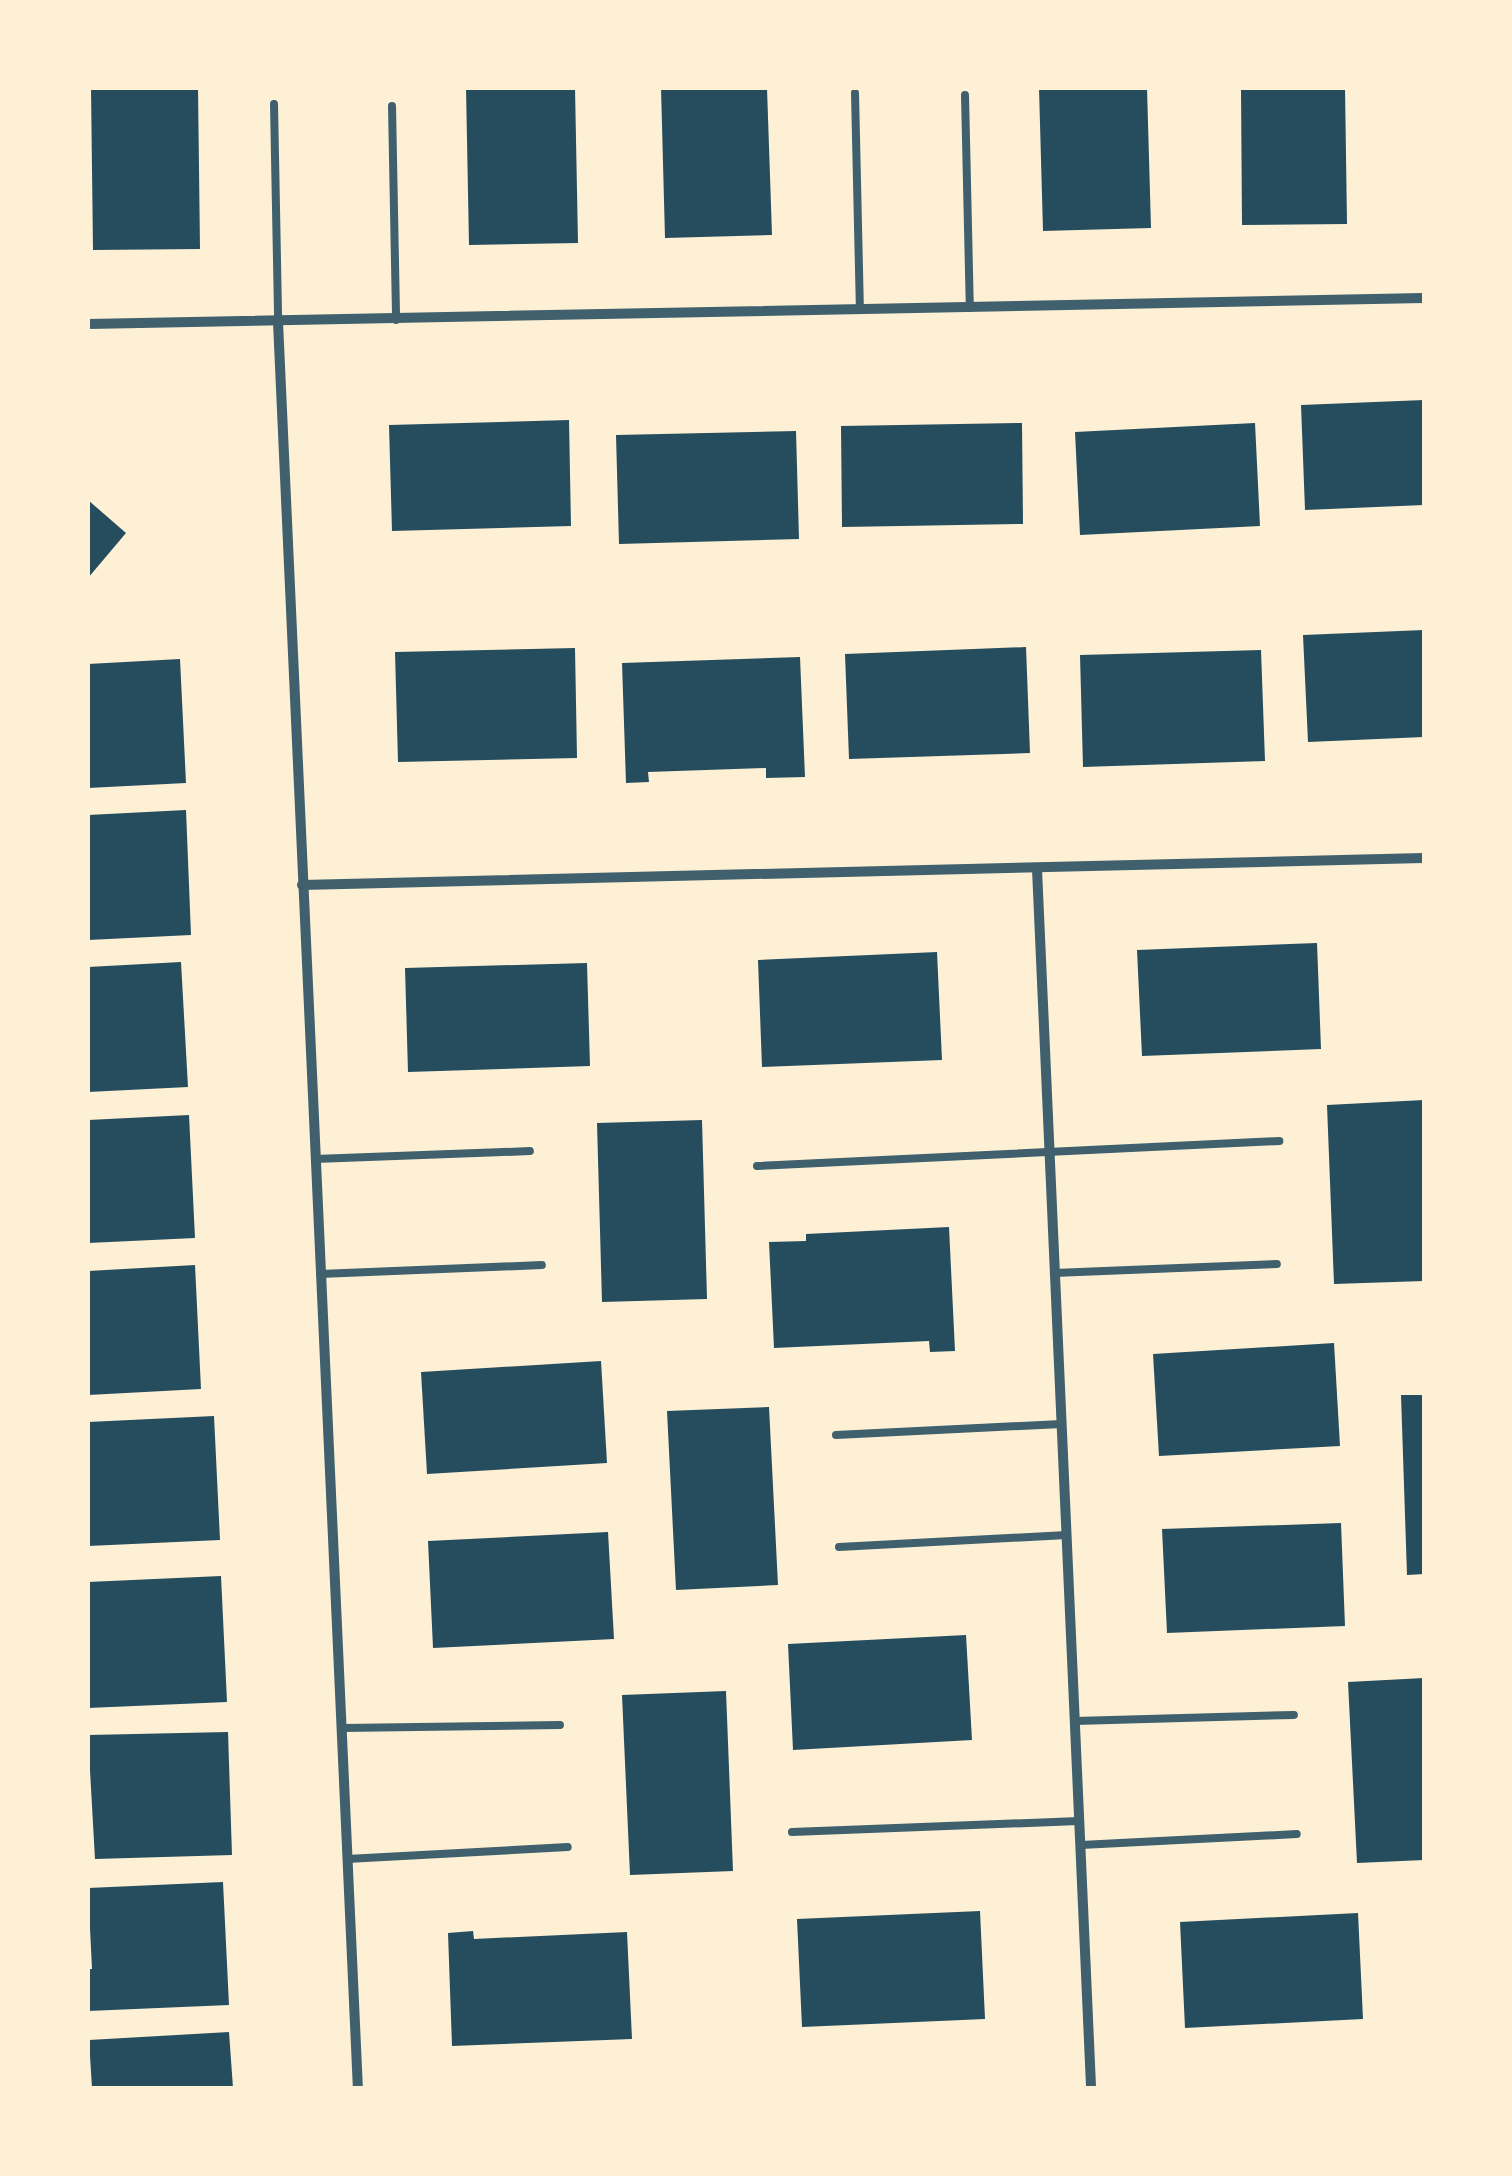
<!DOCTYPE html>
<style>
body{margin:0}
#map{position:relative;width:1512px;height:2176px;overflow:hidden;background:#fdf0d5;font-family:Cabin,sans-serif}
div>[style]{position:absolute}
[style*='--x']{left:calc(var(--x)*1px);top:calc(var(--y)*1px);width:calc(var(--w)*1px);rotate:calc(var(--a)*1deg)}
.building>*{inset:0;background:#264d5e}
.service>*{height:8px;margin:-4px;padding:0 4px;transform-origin:4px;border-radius:4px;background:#3f606c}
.minor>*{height:10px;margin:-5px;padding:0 5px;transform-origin:5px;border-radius:5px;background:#3f606c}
span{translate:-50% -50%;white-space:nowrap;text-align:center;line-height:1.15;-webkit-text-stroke:8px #fdf0d5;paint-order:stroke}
.frame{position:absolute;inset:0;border:90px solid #fdf0d5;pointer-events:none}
</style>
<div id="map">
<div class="building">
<i style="clip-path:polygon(91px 88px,198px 88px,200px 249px,93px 250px)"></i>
<i style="clip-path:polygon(466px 88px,575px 88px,578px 243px,469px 245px)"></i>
<i style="clip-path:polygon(661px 88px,767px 88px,772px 235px,665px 238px)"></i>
<i style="clip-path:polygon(1039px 88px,1147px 88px,1151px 228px,1043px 231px)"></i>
<i style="clip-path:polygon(1241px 88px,1345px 88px,1347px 224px,1242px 225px)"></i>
<i style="clip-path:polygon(1424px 400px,1424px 505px,1305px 510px,1301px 405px)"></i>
<i style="clip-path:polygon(569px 420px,571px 526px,392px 531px,389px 425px)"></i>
<i style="clip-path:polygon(1022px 423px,1023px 524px,842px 527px,841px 426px)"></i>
<i style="clip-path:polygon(1255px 423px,1260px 526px,1080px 535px,1075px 432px)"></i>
<i style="clip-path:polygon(796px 431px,799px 539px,619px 544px,616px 435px)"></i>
<i style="clip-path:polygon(88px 500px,126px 533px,88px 578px)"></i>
<i style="clip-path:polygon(1424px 630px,1424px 737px,1308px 742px,1303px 635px)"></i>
<i style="clip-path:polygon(1026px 647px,1030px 753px,849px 759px,845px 654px)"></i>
<i style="clip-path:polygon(575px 648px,577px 758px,398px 762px,395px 652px)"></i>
<i style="clip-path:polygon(1261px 650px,1265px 761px,1083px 767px,1080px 655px)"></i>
<i style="clip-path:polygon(800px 657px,805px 777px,766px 778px,766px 768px,648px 772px,649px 782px,626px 783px,622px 663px)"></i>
<i style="clip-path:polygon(180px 659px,186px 783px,88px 788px,88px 664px)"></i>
<i style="clip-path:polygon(186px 810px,191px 935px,88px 940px,88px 815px)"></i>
<i style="clip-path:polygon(1317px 943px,1321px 1049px,1142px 1056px,1137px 950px)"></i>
<i style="clip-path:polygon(937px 952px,942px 1060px,762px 1067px,758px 960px)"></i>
<i style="clip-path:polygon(181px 962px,188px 1087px,88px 1092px,88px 967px)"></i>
<i style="clip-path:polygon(587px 963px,590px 1066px,408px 1072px,405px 968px)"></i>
<i style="clip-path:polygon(1424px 1100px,1424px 1281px,1334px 1284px,1327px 1105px)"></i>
<i style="clip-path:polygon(189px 1115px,195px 1238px,88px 1243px,88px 1120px)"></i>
<i style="clip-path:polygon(702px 1120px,707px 1299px,602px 1302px,597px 1123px)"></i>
<i style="clip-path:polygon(949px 1227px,955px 1351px,930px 1352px,929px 1341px,774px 1348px,769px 1242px,806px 1241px,806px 1234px)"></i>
<i style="clip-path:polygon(195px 1265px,201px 1389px,88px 1395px,88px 1271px)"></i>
<i style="clip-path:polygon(1334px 1343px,1340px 1446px,1159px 1456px,1153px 1354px)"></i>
<i style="clip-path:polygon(601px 1361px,607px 1463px,427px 1474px,421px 1372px)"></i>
<i style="clip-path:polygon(1401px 1395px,1424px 1395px,1424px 1574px,1407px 1575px)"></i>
<i style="clip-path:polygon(769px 1407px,778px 1585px,676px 1590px,667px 1411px)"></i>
<i style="clip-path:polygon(214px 1416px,220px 1540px,88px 1546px,88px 1422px)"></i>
<i style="clip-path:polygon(1341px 1523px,1345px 1626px,1167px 1633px,1162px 1529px)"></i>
<i style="clip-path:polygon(608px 1532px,614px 1639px,433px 1648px,428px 1541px)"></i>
<i style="clip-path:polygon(221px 1576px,227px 1702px,88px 1708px,88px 1582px)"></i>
<i style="clip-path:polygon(966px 1635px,972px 1740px,793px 1750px,788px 1644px)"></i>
<i style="clip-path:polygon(1424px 1678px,1424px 1860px,1357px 1863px,1348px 1682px)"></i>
<i style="clip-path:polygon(726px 1691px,733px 1871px,630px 1875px,622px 1695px)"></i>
<i style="clip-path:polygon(228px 1732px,232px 1855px,95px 1859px,88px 1735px)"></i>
<i style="clip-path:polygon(223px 1882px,229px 2005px,88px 2011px,88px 1969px,92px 1969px,88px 1888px)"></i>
<i style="clip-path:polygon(980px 1911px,985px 2019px,802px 2027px,797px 1919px)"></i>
<i style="clip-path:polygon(1358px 1913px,1363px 2019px,1185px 2028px,1180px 1922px)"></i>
<i style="clip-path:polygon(473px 1931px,474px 1939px,627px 1932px,632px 2039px,452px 2046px,448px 1933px)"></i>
<i style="clip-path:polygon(229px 2032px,233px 2088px,92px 2088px,89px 2040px)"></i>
</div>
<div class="service">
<i style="--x:855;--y:93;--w:217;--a:88.7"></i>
<i style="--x:965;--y:95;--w:213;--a:88.7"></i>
<i style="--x:274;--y:104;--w:218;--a:88.9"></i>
<i style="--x:392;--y:106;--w:214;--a:88.9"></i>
<i style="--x:315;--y:1159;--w:215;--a:-2.1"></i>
<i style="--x:757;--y:1166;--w:523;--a:-2.74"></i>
<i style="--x:1054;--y:1273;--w:223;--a:-2.3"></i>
<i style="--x:320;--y:1274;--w:222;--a:-2.3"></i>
<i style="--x:836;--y:1435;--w:226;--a:-2.8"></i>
<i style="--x:839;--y:1547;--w:228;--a:-3"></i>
<i style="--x:1075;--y:1721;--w:219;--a:-1.6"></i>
<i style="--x:342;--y:1728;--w:218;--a:-0.8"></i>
<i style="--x:792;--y:1832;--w:287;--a:-2.2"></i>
<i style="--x:1081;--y:1845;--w:216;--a:-2.9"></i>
<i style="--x:347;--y:1859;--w:221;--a:-3.1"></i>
</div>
<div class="minor">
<i style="--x:278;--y:322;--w:1768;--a:87.41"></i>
<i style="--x:88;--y:324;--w:1336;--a:-1.11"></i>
<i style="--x:1037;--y:869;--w:1220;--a:87.46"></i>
<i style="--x:302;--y:885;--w:1122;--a:-1.38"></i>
</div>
<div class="frame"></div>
</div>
